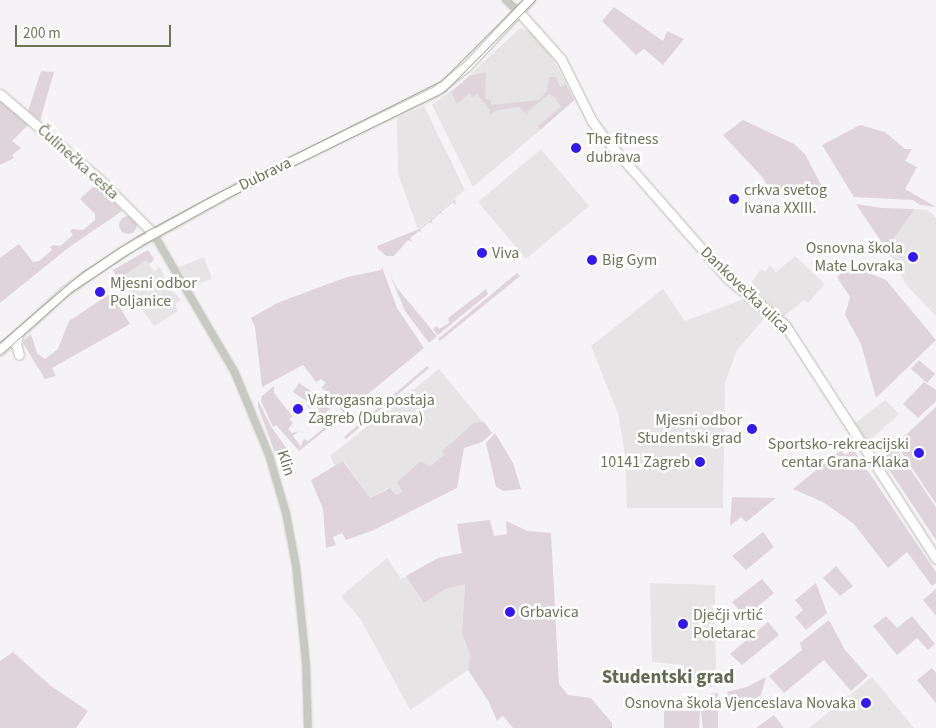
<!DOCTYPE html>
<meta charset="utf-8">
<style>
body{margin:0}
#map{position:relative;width:936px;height:728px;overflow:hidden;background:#f6f3f7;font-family:"Source Sans 3",sans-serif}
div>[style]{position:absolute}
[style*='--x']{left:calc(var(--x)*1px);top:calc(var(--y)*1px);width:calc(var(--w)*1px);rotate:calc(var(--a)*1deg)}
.built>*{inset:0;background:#e6e4e4}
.green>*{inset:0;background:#dfd4d9}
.round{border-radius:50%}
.roads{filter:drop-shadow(0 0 1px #b7bbb0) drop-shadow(0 0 1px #b7bbb0)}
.minor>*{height:6px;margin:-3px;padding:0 3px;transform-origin:3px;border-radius:3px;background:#c7cac1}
.major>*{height:9px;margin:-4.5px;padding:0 4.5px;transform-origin:4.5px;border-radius:4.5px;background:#fff}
.tram>*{height:1px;margin:-0.5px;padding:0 0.5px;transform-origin:0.5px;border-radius:0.5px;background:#a8ad9e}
.dots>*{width:14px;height:14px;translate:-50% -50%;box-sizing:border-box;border:2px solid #fff;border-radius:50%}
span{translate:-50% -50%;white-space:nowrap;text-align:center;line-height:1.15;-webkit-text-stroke:5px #fff;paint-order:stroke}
.poi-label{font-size:16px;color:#6b7557}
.left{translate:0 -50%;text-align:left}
.right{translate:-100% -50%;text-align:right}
.street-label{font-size:16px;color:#6b7557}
.quarter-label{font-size:19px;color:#636b52;font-weight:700}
.scale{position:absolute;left:15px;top:25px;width:156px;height:22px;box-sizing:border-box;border:2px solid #6b7557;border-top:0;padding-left:6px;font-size:15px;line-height:18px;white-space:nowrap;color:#6b7557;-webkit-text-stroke:4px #fff;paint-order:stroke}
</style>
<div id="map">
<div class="built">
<i style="clip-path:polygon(520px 28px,532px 32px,548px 50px,575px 100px,473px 187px,432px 105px,460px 84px)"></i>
<i style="clip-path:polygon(424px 106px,465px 190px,418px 229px,398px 174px,397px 118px)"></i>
<i style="clip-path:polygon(541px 149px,589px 206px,526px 259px,478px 202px)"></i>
<i style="clip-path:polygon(915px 209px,928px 210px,936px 218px,936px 316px,907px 286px,886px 249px)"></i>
<i style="clip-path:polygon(795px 256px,825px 284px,808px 303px,804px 300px,783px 317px,747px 288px,761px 269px,765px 272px,770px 265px,776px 272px)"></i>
<i style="clip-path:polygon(204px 257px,212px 279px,191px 287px,179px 267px)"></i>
<i style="clip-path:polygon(146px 260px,154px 271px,160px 267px,167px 284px,181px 300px,175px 304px,178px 311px,154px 326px,121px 280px,121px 276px)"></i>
<i style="clip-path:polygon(663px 289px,685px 321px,747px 298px,765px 312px,763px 320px,737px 350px,725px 383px,723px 508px,627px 508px,625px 454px,618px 414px,591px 346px)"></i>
<i style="clip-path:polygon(439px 369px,492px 433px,482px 442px,464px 448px,458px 471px,396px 495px,388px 488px,370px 498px,344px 461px,335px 466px,330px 456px)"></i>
<i style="clip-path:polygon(885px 400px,899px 414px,866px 444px,854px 424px)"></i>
<i style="clip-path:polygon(387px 558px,401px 579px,407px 577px,424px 603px,446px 589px,465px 584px,462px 633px,470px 655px,468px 670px,410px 710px,361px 620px,341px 596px)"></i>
<i style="clip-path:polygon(650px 583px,715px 585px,716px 683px,684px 682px,684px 665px,652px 662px)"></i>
<i style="clip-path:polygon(872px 677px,914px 728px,809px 728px)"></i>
</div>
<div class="green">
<i style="clip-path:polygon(614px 7px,663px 41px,667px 31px,684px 39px,663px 65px,644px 49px,636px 55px,602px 21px)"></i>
<i style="clip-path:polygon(41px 71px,54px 72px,40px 121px,28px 111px)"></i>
<i style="clip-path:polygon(486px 72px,485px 99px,491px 100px,491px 105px,539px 100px,547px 91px,549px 77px,556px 77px,560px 87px,566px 84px,574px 100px,540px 130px,538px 126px,561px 107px,555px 97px,549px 94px,527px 112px,529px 116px,519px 107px,497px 110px,490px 115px,490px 110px,477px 94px,473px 97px,470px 93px,457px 104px,459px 108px,451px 92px,470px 76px)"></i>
<i style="clip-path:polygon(0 99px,29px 124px,12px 141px,21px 148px,12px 155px,14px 158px,0 165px)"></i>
<i style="clip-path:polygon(743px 120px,794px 144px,805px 154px,829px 200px,781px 189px,771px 194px,764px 179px,723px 135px)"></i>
<i style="clip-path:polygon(860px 125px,885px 132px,905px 149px,912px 149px,905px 161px,917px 167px,905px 189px,936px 207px,920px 205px,913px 200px,854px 197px,822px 145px)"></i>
<i style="clip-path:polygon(94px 186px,100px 186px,122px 211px,68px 248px,0 303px,0 258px,19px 244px,33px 262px,39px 261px,52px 250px,50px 247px,53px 245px,60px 246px,73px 235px,70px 231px,73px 229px,83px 230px,95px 220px,95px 214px,80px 199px)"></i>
<i style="clip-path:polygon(455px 199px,456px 205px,453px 202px,441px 212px,444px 215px,440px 213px,431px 221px,433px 224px,429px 222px,420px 230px,422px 233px,419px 231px,410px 238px,412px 242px,408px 240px,394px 256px,386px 256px,378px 249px,377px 246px,419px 229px)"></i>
<i style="clip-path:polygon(856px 204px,882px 208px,915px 209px,886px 249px)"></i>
<i class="round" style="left:119px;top:216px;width:18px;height:18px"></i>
<i style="clip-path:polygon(148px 250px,154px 259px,152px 262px,149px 264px,146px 260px,118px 280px,113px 270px)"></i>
<i style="clip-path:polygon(850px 265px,886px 280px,936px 340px,876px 398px,861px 344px,845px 315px,850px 297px,837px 277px)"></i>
<i style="clip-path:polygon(382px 267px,397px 308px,424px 348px,363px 398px,357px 394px,353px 397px,358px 401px,345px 415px,333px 398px,335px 396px,321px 388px,326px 383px,321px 379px,316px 382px,303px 365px,262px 387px,255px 327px,251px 318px,277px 303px,347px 277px,381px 270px)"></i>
<i style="clip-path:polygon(517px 273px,520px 276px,440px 341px,438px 339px)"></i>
<i style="clip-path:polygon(390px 275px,397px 288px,437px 336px,429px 343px,405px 311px)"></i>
<i style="clip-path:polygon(486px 289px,488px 294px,438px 335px,433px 329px,437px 326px,439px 329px,449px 323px,448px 318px)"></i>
<i style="clip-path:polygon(111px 293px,130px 324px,52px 368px,56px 376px,45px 379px,23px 343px,25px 339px,31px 334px,37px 353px,45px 359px,58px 349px,69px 321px)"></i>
<i style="clip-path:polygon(919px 360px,935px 374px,927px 383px,911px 369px)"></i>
<i style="clip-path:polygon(427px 366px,429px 368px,346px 439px,344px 437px)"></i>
<i style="clip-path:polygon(924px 382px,936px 390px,936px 401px,918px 418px,903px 404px)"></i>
<i style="clip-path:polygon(299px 383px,314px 393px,308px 402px,293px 392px)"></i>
<i style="clip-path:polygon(274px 386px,274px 393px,293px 417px,289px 419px,293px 423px,288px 429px,292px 433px,299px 431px,293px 436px,301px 447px,304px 439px,308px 441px,331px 422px,329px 419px,333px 416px,337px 416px,338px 420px,299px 451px,276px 425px,273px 427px,261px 401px,262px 396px)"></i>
<i style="clip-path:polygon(319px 399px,330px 409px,316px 421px,314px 415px,319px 409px,315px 405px,309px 409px,307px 406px)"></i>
<i style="clip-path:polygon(258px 400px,272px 428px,290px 453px,286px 454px,283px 449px,275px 453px,258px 407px)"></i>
<i style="clip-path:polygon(936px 407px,936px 504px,896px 444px)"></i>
<i style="clip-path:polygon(484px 422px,492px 433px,482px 442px,464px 448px,457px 488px,374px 530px,346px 540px,342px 533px,333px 537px,336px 545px,326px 548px,323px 509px,311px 480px,343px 461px,370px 498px,390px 488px,396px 495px,403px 492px,397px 482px,421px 461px,430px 467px,445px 454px,442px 451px,474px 423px)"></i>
<i style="clip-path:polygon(495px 433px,513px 463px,521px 489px,504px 491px,496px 487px,486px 443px)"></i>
<i style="clip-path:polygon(895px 447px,936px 507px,936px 540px,882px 459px)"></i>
<i style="clip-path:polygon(853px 449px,936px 572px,936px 583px,932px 586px,907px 552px,888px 568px,854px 524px,823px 502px,793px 489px,841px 450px,845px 455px)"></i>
<i style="clip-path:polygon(732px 497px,776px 498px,746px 522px,741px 517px,730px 526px)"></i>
<i style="clip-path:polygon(490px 520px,494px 536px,507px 534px,506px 521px,528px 531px,551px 533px,559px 684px,568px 695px,591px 698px,612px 723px,612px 728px,513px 728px,503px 716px,497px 721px,489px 702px,468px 670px,470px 655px,462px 633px,465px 584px,446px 589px,424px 603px,406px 576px,438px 558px,462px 553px,457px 524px)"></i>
<i style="clip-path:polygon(763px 532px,774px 547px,746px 570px,732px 556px)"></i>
<i style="clip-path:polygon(836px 566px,853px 586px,840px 596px,823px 578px)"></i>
<i style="clip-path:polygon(762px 579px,774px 593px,745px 617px,732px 602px)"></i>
<i style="clip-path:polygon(816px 583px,827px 613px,806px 630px,795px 617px,803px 610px,795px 600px)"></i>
<i style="clip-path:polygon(936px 589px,936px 616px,923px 600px)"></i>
<i style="clip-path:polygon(886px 616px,897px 628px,912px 616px,935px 644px,928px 650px,917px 638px,897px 655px,873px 626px)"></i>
<i style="clip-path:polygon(829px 620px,845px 650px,868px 676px,851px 691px,824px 660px,784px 693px,769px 676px,802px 650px,800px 643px)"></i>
<i style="clip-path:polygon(768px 622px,779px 635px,742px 665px,730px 654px)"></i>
<i style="clip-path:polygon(13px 652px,51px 686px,88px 711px,76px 728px,0 728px,0 661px)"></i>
<i style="clip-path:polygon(932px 668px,936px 673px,936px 703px,917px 680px)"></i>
<i style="clip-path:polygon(766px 677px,761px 695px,744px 706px,729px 700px,727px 692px,747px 687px)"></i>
<i style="clip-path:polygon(718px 693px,718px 728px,703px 728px,701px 711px,708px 710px,709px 694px)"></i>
<i style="clip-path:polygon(664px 710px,700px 711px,699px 728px,664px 728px)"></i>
<i style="clip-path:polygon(774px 715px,784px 728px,756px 728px)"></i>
</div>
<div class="roads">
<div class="minor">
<i style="--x:506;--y:0;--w:18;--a:43"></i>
<i style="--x:153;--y:233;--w:162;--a:59.6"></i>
<i style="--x:235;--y:373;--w:89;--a:67.5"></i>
<i style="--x:269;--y:455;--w:60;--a:73.7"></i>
<i style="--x:286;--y:513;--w:54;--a:79.3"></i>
<i style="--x:296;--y:566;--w:97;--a:84.1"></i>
<i style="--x:306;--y:662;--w:66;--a:88.3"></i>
</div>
<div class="major">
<i style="--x:519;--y:12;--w:63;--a:48.2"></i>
<i style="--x:561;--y:59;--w:69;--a:63.4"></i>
<i style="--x:592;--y:121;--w:17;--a:54"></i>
<i style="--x:602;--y:135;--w:190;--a:48.8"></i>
<i style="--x:727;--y:278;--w:75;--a:39"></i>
<i style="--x:785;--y:325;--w:278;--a:57.1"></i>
<i style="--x:0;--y:94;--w:128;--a:40.6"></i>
<i style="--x:97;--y:177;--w:79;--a:45"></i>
<i style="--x:18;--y:334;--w:10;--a:101"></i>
<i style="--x:16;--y:344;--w:11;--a:75"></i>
<i style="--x:0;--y:350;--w:88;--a:-42.2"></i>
<i style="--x:65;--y:291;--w:68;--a:-34.9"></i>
<i style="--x:121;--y:252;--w:136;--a:-29"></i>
<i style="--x:240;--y:186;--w:218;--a:-25.9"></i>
<i style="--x:436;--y:91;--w:40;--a:-39"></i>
<i style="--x:467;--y:66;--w:91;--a:-46.8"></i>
</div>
</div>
<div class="tram">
<i style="--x:0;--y:342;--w:108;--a:-40.5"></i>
<i style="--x:82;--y:272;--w:66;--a:-33.2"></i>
<i style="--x:137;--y:236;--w:82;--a:-28.4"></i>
<i style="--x:209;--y:197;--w:259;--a:-26.6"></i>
<i style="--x:441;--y:81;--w:115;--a:-45"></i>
<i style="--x:0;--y:355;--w:95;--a:-41.6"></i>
<i style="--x:71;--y:292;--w:85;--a:-33.5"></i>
<i style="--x:142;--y:245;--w:97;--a:-28.9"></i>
<i style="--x:227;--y:198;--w:243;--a:-26.1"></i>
<i style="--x:445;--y:91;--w:128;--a:-45.3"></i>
</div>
<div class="dots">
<i style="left:576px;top:148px;background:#3219f1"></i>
<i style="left:734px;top:199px;background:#3219f1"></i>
<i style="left:482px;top:253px;background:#3219f1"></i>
<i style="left:913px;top:257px;background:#3219f1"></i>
<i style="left:592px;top:260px;background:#3219f1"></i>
<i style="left:100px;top:292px;background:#3219f1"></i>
<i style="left:298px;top:409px;background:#3219f1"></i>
<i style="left:752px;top:429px;background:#3219f1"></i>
<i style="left:919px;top:453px;background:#3219f1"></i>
<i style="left:700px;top:462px;background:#3219f1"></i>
<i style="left:510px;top:612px;background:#3219f1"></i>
<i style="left:683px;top:624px;background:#3219f1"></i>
<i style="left:866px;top:703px;background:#3219f1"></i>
</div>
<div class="poi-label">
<span class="left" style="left:586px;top:148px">The fitness<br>dubrava</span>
<span class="left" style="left:744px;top:199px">crkva svetog<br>Ivana XXIII.</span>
<span class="right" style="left:903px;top:257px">Osnovna škola<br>Mate Lovraka</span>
<span class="left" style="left:492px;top:253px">Viva</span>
<span class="left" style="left:602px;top:260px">Big Gym</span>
<span class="left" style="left:110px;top:292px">Mjesni odbor<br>Poljanice</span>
<span class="left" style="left:308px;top:409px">Vatrogasna postaja<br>Zagreb (Dubrava)</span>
<span class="right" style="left:742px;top:429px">Mjesni odbor<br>Studentski grad</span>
<span class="right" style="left:909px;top:453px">Sportsko-rekreacijski<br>centar Grana-Klaka</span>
<span class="right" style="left:690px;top:462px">10141 Zagreb</span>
<span class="left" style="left:520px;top:612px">Grbavica</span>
<span class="left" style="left:693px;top:624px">Dječji vrtić<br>Poletarac</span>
<span class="right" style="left:856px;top:703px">Osnovna škola Vjenceslava Novaka</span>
</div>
<div class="street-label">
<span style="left:78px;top:162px;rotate:42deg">Čulinečka cesta</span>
<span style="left:265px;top:174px;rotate:-26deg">Dubrava</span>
<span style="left:745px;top:290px;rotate:44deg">Dankovečka ulica</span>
<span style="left:286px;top:463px;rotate:73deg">Klin</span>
</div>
<div class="quarter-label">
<span style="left:668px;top:678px">Studentski grad</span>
</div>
<div class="scale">200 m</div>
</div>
